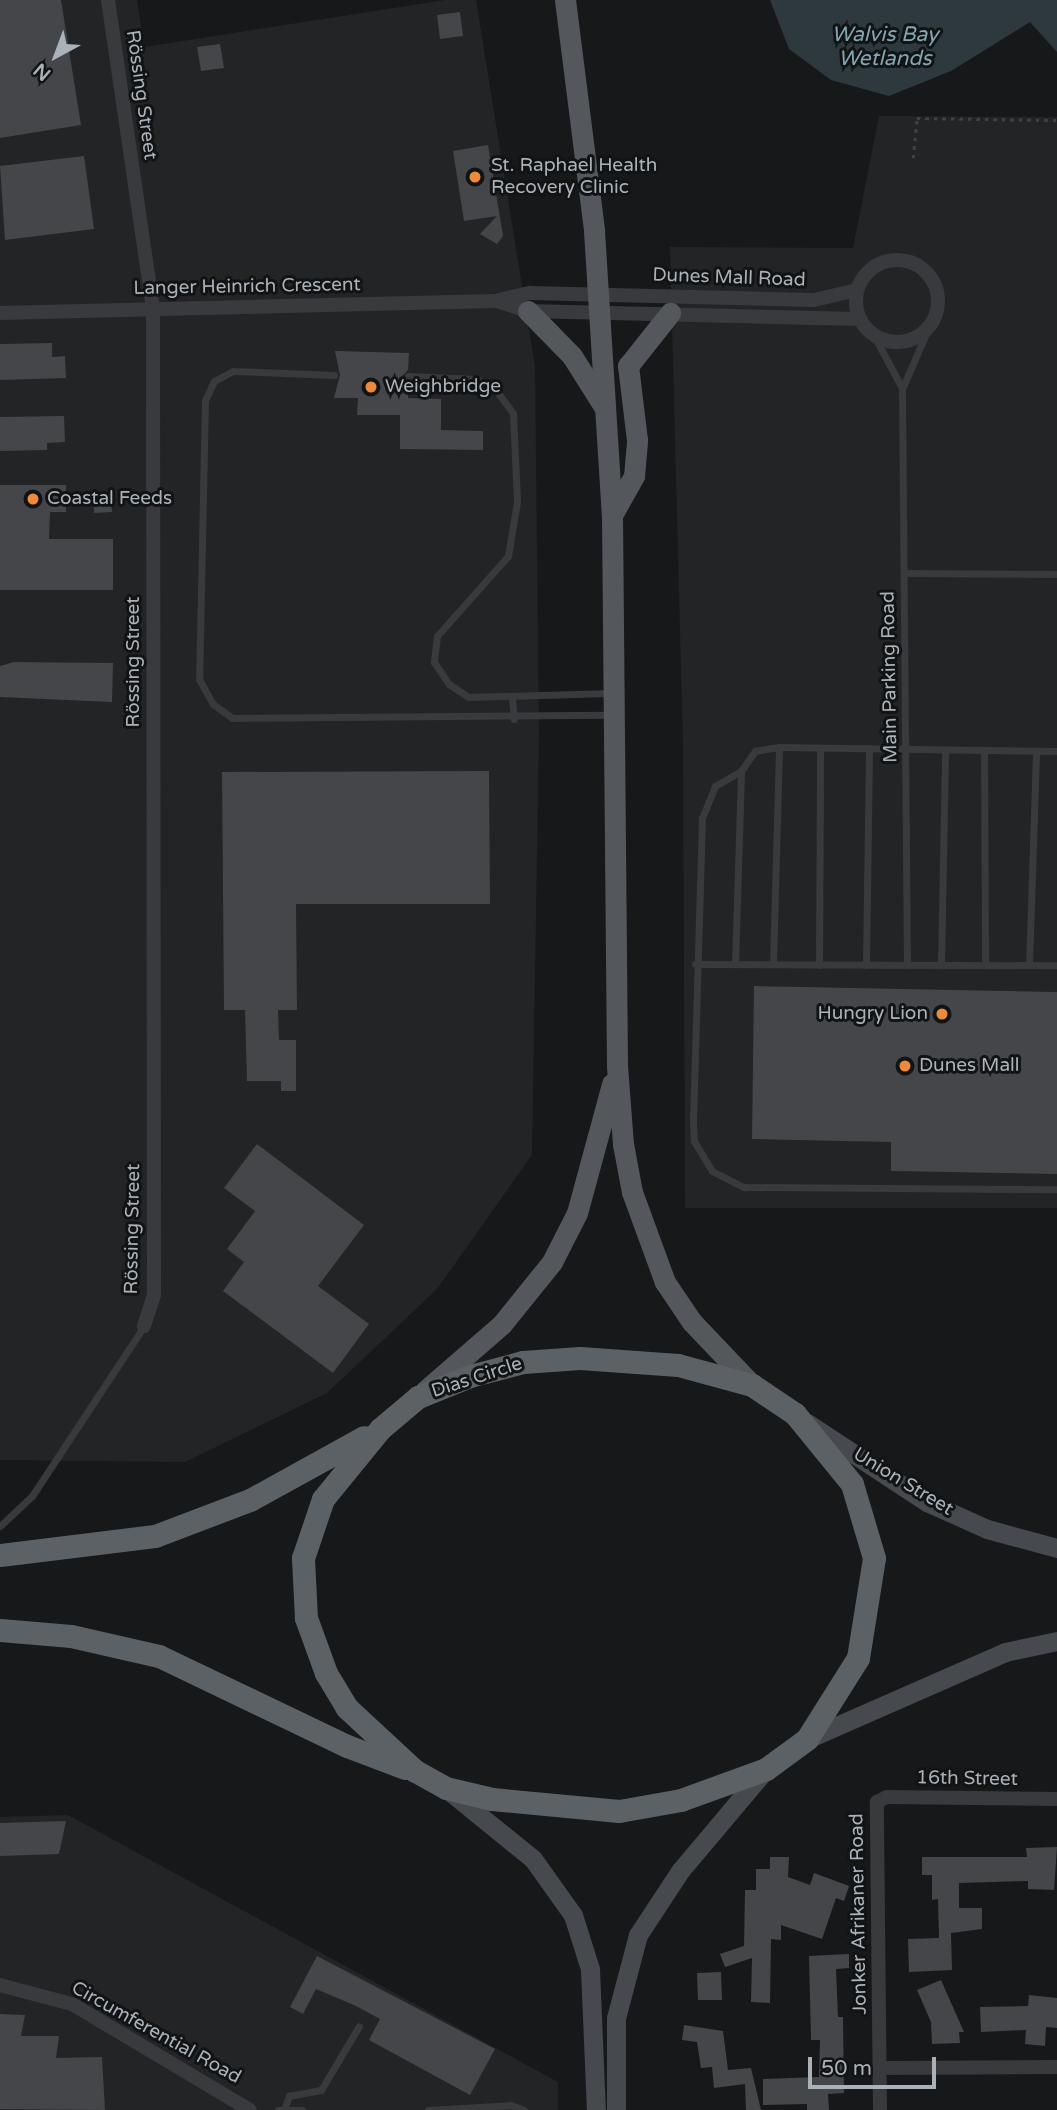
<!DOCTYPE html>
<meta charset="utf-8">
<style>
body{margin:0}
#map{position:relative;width:1057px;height:2110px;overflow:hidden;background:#171819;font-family:"Varela Round",sans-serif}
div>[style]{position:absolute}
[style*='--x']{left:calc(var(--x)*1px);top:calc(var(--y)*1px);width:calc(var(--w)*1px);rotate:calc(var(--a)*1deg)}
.built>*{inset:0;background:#232426}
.water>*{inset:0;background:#2d393d}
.building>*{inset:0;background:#444649}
.path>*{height:2.5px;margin-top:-1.25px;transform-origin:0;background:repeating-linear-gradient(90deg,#3e4245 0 3.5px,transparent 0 8.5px)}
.service>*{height:7px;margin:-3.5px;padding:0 3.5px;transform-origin:3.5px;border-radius:3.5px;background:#383a3e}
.minor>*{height:14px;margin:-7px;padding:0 7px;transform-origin:7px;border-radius:7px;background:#383a3e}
.minor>.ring{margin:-7px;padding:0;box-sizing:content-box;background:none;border:14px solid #383a3e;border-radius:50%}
.secondary>*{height:19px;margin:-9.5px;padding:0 9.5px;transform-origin:9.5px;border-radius:9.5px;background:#464a4e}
.primary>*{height:21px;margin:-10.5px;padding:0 10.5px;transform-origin:10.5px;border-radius:10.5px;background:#54585d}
.trunk>*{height:23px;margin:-11.5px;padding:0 11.5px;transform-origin:11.5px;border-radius:11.5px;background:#5c6166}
.dots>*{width:19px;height:19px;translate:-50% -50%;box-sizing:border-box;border:4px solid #121314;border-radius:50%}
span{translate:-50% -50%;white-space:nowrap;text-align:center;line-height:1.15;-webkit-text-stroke:6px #121314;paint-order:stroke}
.street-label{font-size:19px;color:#aab2b9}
.poi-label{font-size:19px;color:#aab2b9}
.left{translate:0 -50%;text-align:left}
.right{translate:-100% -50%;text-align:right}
.water-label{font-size:21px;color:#82a6b3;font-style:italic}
.north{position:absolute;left:21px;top:21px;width:70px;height:70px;-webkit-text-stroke:5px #121314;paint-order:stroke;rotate:221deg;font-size:19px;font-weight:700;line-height:28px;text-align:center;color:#aab2b9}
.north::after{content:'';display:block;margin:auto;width:24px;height:32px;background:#aab2b9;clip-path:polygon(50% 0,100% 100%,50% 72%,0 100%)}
.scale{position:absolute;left:808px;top:2057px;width:128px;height:32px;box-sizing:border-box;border:4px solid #aab2b9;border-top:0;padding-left:9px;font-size:21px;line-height:24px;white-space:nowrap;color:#aab2b9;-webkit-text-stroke:5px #121314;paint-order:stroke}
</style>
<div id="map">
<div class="built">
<i style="clip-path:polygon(0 0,137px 0,144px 47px,445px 0,476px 0,535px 367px,539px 733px,532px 1155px,437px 1289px,327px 1393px,185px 1462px,0 1460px)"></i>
<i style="clip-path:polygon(879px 116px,1057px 117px,1057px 1208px,685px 1208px,683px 745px,670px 247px,853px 248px)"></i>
<i style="clip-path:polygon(68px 1815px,558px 2082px,558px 2110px,0 2110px,0 1817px)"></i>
</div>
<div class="water">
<i style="clip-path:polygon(770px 0,1057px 0,1057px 52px,1030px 22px,951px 71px,889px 96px,831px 80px,789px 49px)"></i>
</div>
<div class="building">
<i style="clip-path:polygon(0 0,61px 0,81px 125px,0 138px)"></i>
<i style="clip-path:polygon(460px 12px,463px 36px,440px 39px,437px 15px)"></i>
<i style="clip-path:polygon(220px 44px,224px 68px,201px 71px,197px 47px)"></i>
<i style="clip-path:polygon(488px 145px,503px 236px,497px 244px,480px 234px,497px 216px,464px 221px,453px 151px)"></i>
<i style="clip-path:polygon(84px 156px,94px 229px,5px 240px,0 166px)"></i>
<i style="clip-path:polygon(52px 343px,52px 357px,65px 356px,66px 378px,0 380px,0 344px)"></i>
<i style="clip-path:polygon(335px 351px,409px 353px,408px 370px,402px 376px,408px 382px,408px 398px,441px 399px,441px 430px,483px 431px,483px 450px,400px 449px,400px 415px,357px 415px,358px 398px,334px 398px,340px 375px)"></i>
<i style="clip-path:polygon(64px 416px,65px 442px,47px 443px,47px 450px,0 451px,0 417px)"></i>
<i style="clip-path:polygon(0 485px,66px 485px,66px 512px,50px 512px,49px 539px,113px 539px,113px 590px,0 590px)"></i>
<i style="clip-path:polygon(93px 493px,111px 493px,112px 512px,94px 513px)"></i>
<i style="clip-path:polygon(14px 662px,113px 663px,112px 702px,0 697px,0 666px)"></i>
<i style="clip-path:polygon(489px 771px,490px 904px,296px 904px,297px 1010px,278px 1010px,279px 1040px,296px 1040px,296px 1091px,281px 1091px,281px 1081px,247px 1081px,245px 1010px,224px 1010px,222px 772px)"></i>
<i style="clip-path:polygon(754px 986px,1057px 992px,1057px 1174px,891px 1171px,891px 1142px,752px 1139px)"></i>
<i style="clip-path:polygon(257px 1144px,364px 1225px,318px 1286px,369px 1324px,333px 1373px,223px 1291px,244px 1262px,227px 1249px,255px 1211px,224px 1188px)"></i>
<i style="clip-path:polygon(66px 1821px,59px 1854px,0 1856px,0 1823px)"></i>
<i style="clip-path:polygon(1057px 1847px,1054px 1890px,1028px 1889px,1028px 1881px,959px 1883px,959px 1908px,982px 1908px,982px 1929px,951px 1933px,952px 1970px,909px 1972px,908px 1939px,939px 1938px,938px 1899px,932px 1900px,932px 1875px,922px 1875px,922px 1857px,1027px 1857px,1026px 1848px)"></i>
<i style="clip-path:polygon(770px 1857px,789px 1857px,788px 1877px,810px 1885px,814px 1873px,849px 1886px,844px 1901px,836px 1898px,822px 1939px,781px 1925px,781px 1940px,771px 1939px,770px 2003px,751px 2002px,752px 1958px,725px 1967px,720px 1954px,744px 1946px,745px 1890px,756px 1890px,756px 1869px,770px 1869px)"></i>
<i style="clip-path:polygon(849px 1954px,849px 1968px,836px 1969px,838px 2017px,843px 2017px,844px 2093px,828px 2094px,829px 2110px,807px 2110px,807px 2104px,763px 2105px,763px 2079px,819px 2077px,820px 2040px,811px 2040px,809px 1956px)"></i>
<i style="clip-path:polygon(317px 1956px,495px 2049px,470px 2095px,369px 2040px,380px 2019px,356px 2006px,316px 1989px,303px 2014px,290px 2007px)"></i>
<i style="clip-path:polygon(721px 1972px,722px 2000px,698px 2000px,697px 1973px)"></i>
<i style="clip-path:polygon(941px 1980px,964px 2032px,959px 2032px,960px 2043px,932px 2044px,931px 2022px,917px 1990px)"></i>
<i style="clip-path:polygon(1029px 1995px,1057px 1998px,1057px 2028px,1046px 2027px,1045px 2046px,1025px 2044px,1026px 2030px,981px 2032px,980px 2007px,1028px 2006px)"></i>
<i style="clip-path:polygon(0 2014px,25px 2015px,21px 2036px,59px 2036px,56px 2058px,102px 2057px,105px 2110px,0 2109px)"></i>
<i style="clip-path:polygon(684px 2025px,723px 2031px,728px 2070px,751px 2068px,761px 2110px,746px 2110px,745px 2084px,714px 2088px,712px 2067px,701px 2068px,697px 2042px,682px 2040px)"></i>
</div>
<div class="path">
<i style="--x:913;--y:158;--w:40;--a:-84.3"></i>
<i style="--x:917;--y:118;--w:140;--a:0.8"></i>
</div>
<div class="service">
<i style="--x:873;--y:334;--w:61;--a:61.8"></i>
<i style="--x:334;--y:375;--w:101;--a:-177.7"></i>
<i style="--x:233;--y:371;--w:21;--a:152"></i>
<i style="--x:214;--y:381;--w:21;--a:115"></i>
<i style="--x:205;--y:400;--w:279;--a:91.2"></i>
<i style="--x:199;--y:679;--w:29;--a:61"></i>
<i style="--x:213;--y:704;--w:24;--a:36"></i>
<i style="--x:232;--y:718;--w:378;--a:-0.5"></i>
<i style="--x:408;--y:376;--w:68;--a:2.5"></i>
<i style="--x:476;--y:379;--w:23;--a:29"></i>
<i style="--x:496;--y:390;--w:29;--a:54"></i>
<i style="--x:513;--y:413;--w:89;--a:87.4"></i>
<i style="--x:517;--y:502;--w:55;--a:99.5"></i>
<i style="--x:508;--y:556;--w:107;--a:131.6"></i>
<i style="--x:437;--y:636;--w:26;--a:97"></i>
<i style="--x:434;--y:662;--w:27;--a:56"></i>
<i style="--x:449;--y:684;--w:23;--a:34"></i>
<i style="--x:468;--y:697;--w:143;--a:-1.6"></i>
<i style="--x:904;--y:573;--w:153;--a:0.4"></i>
<i style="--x:512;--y:698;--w:21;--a:85"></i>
<i style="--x:984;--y:750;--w:215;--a:89.7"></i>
<i style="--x:1057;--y:751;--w:278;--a:-179.2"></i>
<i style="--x:779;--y:747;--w:24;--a:171"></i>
<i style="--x:755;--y:751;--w:24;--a:125"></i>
<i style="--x:741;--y:771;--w:30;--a:150"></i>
<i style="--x:715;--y:786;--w:35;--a:112"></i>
<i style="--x:702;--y:818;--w:305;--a:91.7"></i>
<i style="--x:693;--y:1123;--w:18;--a:87"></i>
<i style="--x:694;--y:1141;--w:35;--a:59"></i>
<i style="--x:712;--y:1171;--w:36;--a:27"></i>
<i style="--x:744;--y:1187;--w:313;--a:0.4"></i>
<i style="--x:695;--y:964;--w:362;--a:0.2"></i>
<i style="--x:735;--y:964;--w:193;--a:-88.2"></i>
<i style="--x:773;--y:964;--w:217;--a:-88.4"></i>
<i style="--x:819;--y:965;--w:217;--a:-89.7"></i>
<i style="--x:866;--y:965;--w:217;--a:-89.2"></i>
<i style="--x:907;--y:965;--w:576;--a:-90.5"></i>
<i style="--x:902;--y:389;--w:65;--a:-66.6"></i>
<i style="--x:941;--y:965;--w:215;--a:-88.9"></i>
<i style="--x:1029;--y:965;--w:214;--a:-88.1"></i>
<i style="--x:0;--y:1526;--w:44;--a:-43.2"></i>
<i style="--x:32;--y:1496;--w:204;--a:-56.6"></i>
<i style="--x:285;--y:2107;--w:12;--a:-70"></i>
<i style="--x:289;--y:2096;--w:33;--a:-11"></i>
<i style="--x:321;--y:2090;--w:74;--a:-59.3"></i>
<i style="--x:278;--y:2110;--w:24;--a:0"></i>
<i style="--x:428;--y:2110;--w:83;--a:-3.4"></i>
<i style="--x:511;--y:2105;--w:14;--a:21"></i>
</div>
<div class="minor">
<i style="--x:108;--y:0;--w:311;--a:81.7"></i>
<i style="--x:153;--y:308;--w:987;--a:89.94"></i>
<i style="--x:154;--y:1295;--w:33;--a:108"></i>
<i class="ring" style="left:856px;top:260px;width:68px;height:68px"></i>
<i style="--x:497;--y:301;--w:33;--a:18"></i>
<i style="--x:528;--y:311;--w:332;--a:1.4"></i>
<i style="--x:0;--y:313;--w:495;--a:-1.4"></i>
<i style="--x:495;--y:301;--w:37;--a:-13"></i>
<i style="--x:531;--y:293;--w:283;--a:1.4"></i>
<i style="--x:814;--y:300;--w:44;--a:-13.1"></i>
<i style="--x:0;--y:1985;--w:74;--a:14.8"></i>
<i style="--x:72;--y:2004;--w:207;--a:30.8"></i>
<i style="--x:880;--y:2068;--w:177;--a:-0.3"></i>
<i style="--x:880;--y:2110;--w:308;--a:-90.6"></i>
<i style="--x:877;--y:1802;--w:11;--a:-27"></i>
<i style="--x:887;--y:1797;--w:170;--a:0.7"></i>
</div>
<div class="secondary">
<i style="--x:807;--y:1423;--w:144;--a:33.4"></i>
<i style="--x:927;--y:1502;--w:66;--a:24.2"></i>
<i style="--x:987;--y:1529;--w:73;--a:15.2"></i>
<i style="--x:807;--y:1739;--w:216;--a:-23.7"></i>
<i style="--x:1005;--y:1652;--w:53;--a:-11.9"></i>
<i style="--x:448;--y:1790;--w:109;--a:39.1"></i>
<i style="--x:533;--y:1859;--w:69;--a:54.5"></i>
<i style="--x:573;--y:1915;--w:57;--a:72.5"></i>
<i style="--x:590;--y:1969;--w:141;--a:87.6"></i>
<i style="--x:616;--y:2110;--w:92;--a:-90"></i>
<i style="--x:616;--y:2018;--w:86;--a:-75.2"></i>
<i style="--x:638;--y:1935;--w:77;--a:-56.7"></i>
<i style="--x:680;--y:1871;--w:133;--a:-49.9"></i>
</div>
<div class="primary">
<i style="--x:565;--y:0;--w:233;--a:82.8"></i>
<i style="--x:594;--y:231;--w:285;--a:86.4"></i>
<i style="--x:612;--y:515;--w:551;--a:89.48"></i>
<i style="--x:617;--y:1066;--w:78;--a:85.6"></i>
<i style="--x:623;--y:1144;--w:49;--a:79.4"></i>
<i style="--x:632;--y:1192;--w:96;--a:69.9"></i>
<i style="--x:665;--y:1282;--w:48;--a:56"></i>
<i style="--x:692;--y:1322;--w:87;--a:46.4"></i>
<i style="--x:528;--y:311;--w:63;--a:45.6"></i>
<i style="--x:572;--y:356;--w:58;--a:57.7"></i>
<i style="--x:612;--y:515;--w:45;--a:-60.6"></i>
<i style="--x:634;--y:476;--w:36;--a:-85"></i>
<i style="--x:637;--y:440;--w:75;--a:-96.9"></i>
<i style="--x:628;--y:366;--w:68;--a:-51.6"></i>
<i style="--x:425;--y:1391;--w:102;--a:-41"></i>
<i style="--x:502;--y:1324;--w:80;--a:-51.1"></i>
<i style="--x:552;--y:1262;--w:55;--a:-63"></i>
<i style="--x:577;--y:1213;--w:134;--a:-74.8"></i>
</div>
<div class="trunk">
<i style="--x:580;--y:1358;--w:98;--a:4.1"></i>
<i style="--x:678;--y:1365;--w:77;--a:15.1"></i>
<i style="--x:752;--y:1385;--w:52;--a:34"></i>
<i style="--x:795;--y:1414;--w:90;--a:50.8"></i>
<i style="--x:852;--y:1484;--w:77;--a:73.4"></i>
<i style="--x:874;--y:1558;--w:101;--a:99.1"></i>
<i style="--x:858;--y:1658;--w:96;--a:122.2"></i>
<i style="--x:807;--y:1739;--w:51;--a:143.8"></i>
<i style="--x:766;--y:1769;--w:90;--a:160"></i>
<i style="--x:681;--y:1800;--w:63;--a:169.9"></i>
<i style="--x:619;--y:1811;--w:128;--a:-174.6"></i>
<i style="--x:492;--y:1799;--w:47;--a:-166.6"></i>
<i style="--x:446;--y:1788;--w:35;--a:-151"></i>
<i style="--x:415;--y:1771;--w:93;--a:-137.2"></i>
<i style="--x:347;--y:1708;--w:41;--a:-121"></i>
<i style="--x:326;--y:1673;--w:59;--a:-110"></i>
<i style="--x:306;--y:1618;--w:60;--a:-92.9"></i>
<i style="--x:303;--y:1558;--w:62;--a:-71.3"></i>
<i style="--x:323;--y:1499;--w:90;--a:-50.8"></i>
<i style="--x:380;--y:1429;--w:50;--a:-40.1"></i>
<i style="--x:418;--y:1397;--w:56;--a:-22"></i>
<i style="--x:470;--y:1376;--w:55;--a:-14.8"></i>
<i style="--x:523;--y:1362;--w:57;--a:-4"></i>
<i style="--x:0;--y:1555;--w:156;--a:-7"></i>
<i style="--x:155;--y:1536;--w:102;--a:-20.8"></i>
<i style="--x:250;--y:1500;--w:130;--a:-28.9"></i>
<i style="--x:0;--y:1630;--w:71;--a:4.8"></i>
<i style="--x:71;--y:1636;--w:90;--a:12.8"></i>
<i style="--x:159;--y:1656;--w:208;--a:25.6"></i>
<i style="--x:347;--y:1746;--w:62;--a:20.8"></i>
</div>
<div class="dots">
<i style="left:475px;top:177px;background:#ed8a3b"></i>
<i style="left:371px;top:387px;background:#ed8a3b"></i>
<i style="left:33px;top:499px;background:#ed8a3b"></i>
<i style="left:942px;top:1014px;background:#ed8a3b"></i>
<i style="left:905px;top:1066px;background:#ed8a3b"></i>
</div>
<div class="street-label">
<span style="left:141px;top:95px;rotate:82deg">Rössing Street</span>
<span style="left:729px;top:278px;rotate:2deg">Dunes Mall Road</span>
<span style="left:247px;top:287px;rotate:-1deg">Langer Heinrich Crescent</span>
<span style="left:134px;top:662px;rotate:-90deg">Rössing Street</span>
<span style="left:890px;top:677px;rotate:-91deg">Main Parking Road</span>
<span style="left:133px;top:1229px;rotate:-89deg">Rössing Street</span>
<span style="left:477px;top:1378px;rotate:-18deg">Dias Circle</span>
<span style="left:903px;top:1482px;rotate:31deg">Union Street</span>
<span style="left:967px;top:1779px;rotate:1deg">16th Street</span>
<span style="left:859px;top:1914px;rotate:-91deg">Jonker Afrikaner Road</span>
<span style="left:156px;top:2033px;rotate:29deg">Circumferential Road</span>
</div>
<div class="poi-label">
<span class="left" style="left:491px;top:177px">St. Raphael Health<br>Recovery Clinic</span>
<span class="left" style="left:385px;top:387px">Weighbridge</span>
<span class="left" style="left:47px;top:499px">Coastal Feeds</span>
<span class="right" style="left:928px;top:1014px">Hungry Lion</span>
<span class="left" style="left:919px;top:1066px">Dunes Mall</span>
</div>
<div class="water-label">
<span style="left:885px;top:47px">Walvis Bay<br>Wetlands</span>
</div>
<div class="north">N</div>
<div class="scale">50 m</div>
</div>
